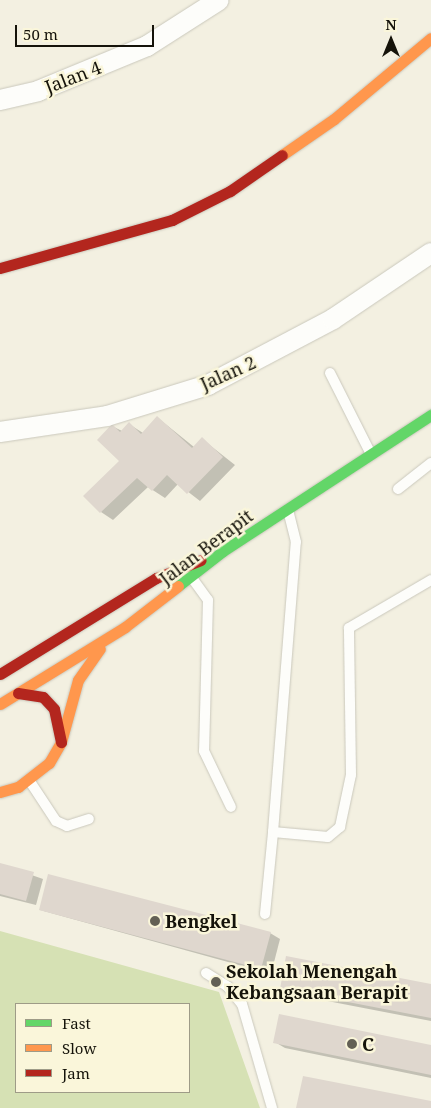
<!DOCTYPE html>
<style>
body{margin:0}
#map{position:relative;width:431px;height:1108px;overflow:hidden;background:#f3f0e1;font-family:"Noto Serif",serif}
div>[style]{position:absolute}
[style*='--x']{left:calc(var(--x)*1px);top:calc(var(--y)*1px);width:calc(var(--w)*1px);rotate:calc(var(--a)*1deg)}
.green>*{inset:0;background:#d6e1b4}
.shadow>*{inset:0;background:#0003}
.building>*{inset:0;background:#dfd7ce}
.roads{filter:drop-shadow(0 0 1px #cac8bc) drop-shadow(0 0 1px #cac8bc)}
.lane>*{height:10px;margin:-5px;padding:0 5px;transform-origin:5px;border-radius:5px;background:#fdfdfa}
.street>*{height:20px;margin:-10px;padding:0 10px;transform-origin:10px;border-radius:10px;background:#fdfdfa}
.fast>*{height:11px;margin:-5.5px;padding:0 5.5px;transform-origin:5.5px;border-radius:5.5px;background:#63d668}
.slow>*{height:11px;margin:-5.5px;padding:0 5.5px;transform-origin:5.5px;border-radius:5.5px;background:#ff974d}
.jam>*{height:11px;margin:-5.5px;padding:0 5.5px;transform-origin:5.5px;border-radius:5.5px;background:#b3261e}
.dots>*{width:14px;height:14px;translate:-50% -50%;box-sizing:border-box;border:2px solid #faf6da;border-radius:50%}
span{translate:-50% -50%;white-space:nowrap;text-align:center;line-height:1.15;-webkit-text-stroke:5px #faf6da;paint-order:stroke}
.street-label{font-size:18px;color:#15130a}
.poi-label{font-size:18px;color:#15130a;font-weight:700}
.left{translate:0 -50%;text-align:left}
.legend{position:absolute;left:15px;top:1003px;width:175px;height:90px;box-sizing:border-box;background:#faf6da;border:1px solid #9e9b87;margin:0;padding:6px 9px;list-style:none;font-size:15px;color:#15130a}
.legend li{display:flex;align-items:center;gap:10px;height:25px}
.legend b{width:25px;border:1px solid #9e9b87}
.north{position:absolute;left:366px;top:15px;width:50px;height:50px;-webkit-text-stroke:4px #faf6da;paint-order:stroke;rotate:0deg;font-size:14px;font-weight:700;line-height:20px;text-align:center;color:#15130a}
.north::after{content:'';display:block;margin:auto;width:18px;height:22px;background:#15130a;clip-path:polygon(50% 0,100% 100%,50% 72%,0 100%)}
.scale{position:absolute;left:15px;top:25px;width:139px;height:22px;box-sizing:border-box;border:2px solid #15130a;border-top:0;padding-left:6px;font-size:15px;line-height:18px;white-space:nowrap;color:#15130a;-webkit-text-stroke:4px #faf6da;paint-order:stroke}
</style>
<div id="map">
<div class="green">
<i style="clip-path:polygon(evenodd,0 931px,219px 992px,260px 1108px,0 1108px,0 931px,16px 1004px,189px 1004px,189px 1092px,16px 1092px,16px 1004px)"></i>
</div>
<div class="shadow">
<i style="clip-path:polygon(158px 418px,194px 447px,202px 439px,235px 465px,200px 501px,178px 484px,165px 498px,148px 487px,113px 520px,101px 512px,121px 461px,112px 426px,122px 431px,129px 424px,143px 433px)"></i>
<i style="clip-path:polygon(0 864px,43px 879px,36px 905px,0 896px)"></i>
<i style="clip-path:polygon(40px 910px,270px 933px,280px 939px,271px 974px)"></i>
<i style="clip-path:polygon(431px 985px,431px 1021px,291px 994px,281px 988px)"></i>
<i style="clip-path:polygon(275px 1042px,431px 1047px,431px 1078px,285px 1048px)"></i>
</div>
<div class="building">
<i style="clip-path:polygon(157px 416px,192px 448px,202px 437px,223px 457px,187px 494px,167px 475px,152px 491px,137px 478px,100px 513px,83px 496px,119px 461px,97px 440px,112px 424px,120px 432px,129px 422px,141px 434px)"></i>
<i style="clip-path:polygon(0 863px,34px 872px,26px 901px,0 894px)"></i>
<i style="clip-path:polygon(48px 874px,271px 932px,261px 969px,39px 910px)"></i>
<i style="clip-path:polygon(286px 956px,431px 984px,431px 1018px,280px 989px)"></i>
<i style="clip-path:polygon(279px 1014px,431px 1045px,431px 1075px,273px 1043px)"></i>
<i style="clip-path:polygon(303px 1076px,431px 1101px,431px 1108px,296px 1108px)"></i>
</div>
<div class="roads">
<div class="lane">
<i style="--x:330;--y:373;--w:91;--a:63.2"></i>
<i style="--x:398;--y:489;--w:42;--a:-38.2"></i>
<i style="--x:192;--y:578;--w:27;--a:54"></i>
<i style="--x:208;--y:600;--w:151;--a:91.5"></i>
<i style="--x:204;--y:751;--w:62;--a:64.3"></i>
<i style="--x:29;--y:780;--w:49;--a:56.6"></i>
<i style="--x:56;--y:821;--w:12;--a:24"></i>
<i style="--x:67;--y:826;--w:23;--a:-18"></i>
<i style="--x:273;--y:832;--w:291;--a:-85.5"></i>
<i style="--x:296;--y:542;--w:33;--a:-104"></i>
<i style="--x:265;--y:914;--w:82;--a:-84.4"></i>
<i style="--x:273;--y:832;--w:55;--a:5.2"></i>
<i style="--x:328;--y:837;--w:16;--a:-40"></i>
<i style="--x:340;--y:827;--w:53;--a:-78.1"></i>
<i style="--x:351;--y:775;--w:147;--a:-90.8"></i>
<i style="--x:349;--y:628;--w:95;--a:-30.3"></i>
<i style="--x:206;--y:973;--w:26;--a:32"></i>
<i style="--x:228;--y:987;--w:22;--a:51"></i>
<i style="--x:242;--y:1004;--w:108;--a:73.9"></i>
</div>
<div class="street">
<i style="--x:0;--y:100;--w:39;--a:-13"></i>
<i style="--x:38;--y:91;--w:118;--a:-22.4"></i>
<i style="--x:147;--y:46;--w:85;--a:-32.6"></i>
<i style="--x:0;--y:432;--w:108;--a:-8.5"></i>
<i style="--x:107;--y:416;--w:106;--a:-17.1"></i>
<i style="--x:208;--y:385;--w:141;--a:-27.8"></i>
<i style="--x:333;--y:319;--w:118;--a:-34"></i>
</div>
<div class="fast">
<i style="--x:178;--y:586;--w:57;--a:-37.9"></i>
<i style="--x:223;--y:551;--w:249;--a:-33.2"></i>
</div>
<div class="slow">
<i style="--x:282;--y:155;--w:63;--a:-34.7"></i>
<i style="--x:334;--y:119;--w:126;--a:-39.9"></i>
<i style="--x:0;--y:704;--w:147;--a:-31.6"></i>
<i style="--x:125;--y:627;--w:67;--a:-37.7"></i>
<i style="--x:0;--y:792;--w:19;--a:-16"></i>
<i style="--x:18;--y:787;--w:39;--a:-38"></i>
<i style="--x:49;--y:763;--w:24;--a:-60"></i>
<i style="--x:61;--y:742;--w:64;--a:-74.7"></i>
<i style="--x:78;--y:680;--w:38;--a:-55"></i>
</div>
<div class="jam">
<i style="--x:0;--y:268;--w:179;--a:-15.6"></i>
<i style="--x:172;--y:220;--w:65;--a:-26.6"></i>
<i style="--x:230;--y:191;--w:63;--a:-34.7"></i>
<i style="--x:0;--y:674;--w:183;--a:-31.6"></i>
<i style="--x:156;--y:578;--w:48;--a:-21.8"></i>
<i style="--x:18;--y:693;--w:25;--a:9"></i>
<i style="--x:43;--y:697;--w:16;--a:47"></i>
<i style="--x:54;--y:709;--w:34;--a:78"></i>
</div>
</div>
<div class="dots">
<i style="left:155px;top:921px;background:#636055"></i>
<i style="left:216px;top:982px;background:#636055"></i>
<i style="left:352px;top:1044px;background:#636055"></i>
</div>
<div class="street-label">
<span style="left:73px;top:77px;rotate:-21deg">Jalan 4</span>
<span style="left:228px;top:373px;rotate:-24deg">Jalan 2</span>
<span style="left:206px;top:547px;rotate:-37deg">Jalan Berapit</span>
</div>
<div class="poi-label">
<span class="left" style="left:165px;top:921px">Bengkel</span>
<span class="left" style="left:226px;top:982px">Sekolah Menengah<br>Kebangsaan Berapit</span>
<span class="left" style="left:362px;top:1044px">C</span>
</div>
<ul class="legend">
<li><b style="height:6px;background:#63d668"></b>Fast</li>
<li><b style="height:6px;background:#ff974d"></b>Slow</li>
<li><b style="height:6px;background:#b3261e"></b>Jam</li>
</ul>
<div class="north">N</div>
<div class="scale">50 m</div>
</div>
